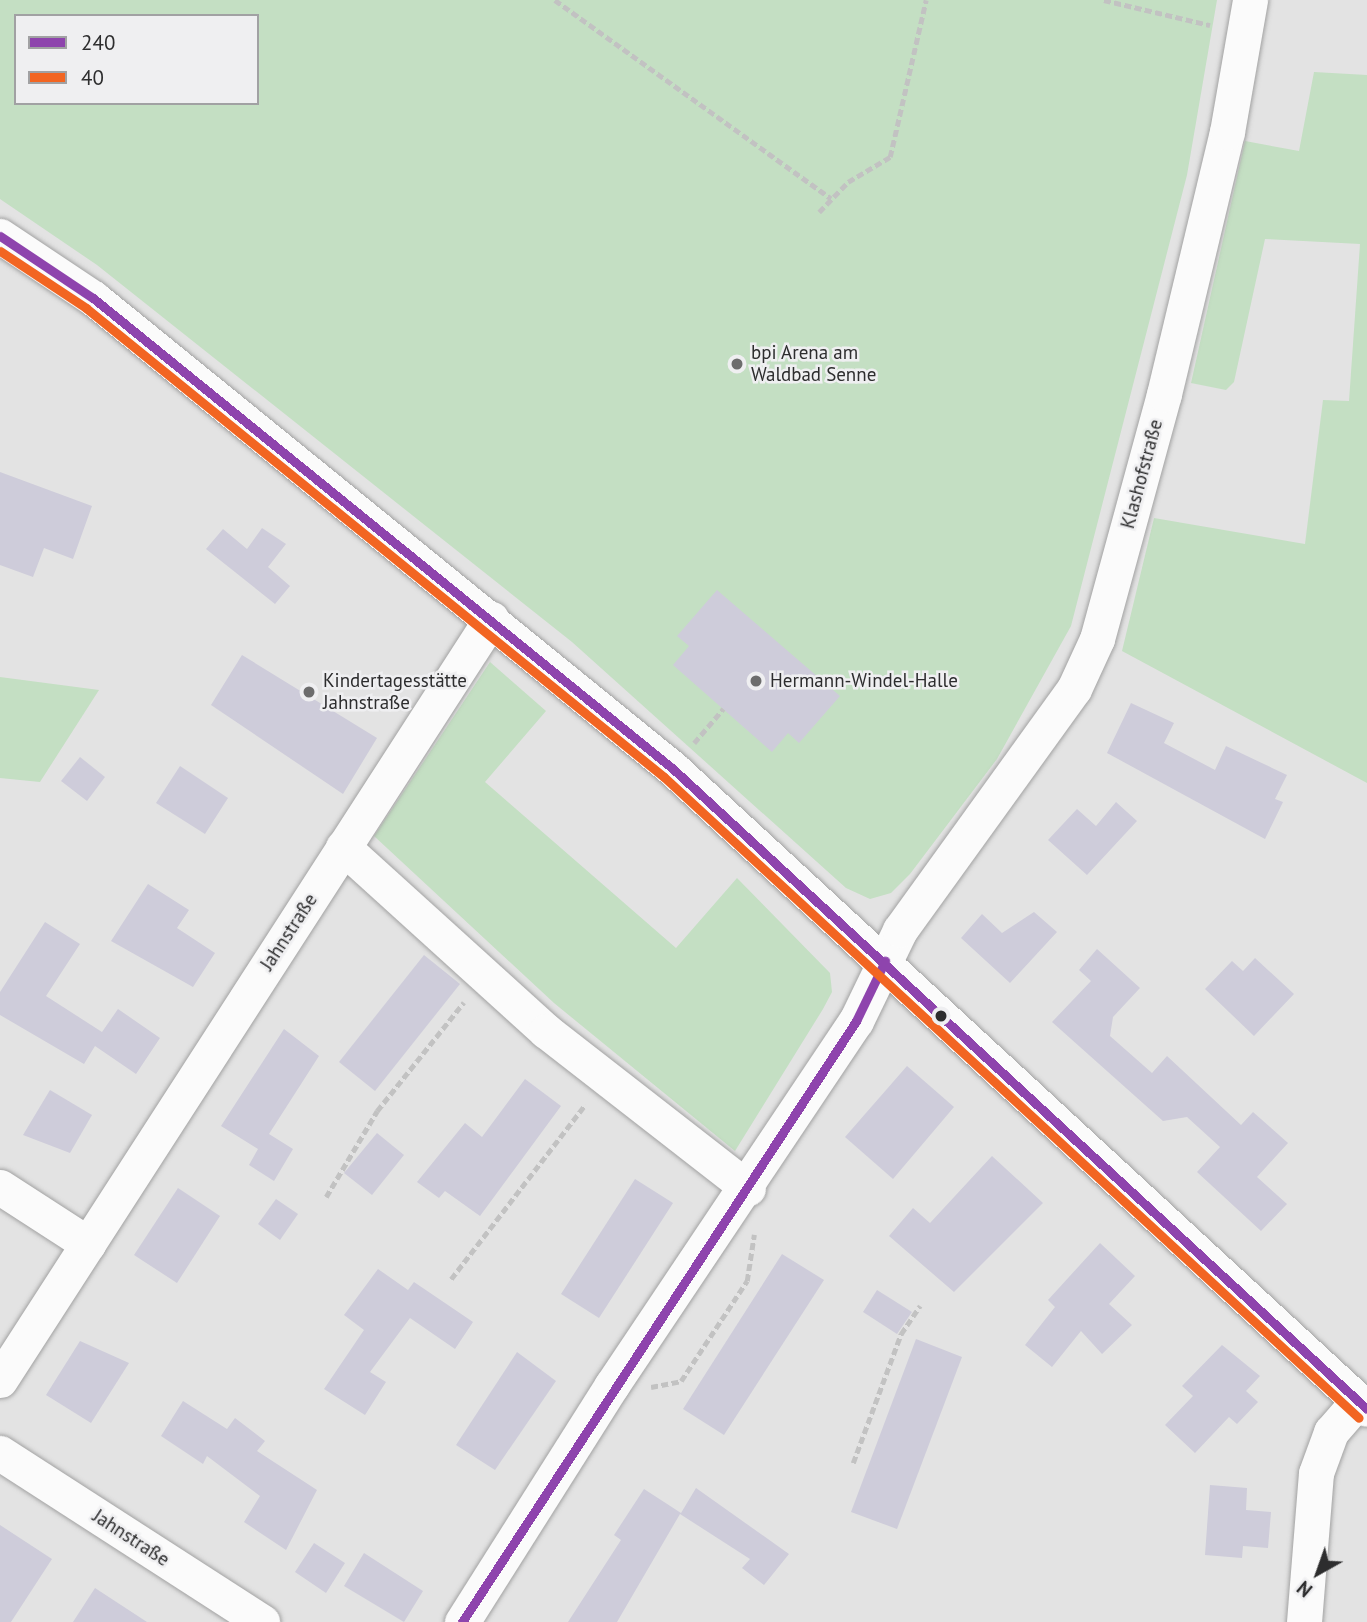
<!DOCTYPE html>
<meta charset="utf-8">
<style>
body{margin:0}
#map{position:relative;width:1367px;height:1622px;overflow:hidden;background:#e3e3e3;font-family:"PT Sans",sans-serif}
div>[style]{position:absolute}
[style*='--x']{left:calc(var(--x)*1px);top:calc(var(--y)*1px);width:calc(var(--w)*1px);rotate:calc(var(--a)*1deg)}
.green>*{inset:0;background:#c4dfc3}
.building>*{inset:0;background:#ceccda}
.path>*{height:4.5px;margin-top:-2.25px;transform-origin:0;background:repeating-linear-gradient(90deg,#c2c2c2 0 7px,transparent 0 10.5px)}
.roads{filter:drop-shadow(0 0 2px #a2a2a2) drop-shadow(0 0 2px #a2a2a2)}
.minor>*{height:35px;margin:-17.5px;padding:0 17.5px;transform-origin:17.5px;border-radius:17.5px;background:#fbfbfb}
.bus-1>*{height:9px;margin:-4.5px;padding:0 4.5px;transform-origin:4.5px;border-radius:4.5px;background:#8e44ad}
.bus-2>*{height:9px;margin:-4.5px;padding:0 4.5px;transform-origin:4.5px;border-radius:4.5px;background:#f26522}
.dots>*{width:19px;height:19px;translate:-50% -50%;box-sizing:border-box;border:4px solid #efeff1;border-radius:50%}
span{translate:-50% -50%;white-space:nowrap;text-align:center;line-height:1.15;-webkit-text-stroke:5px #efeff1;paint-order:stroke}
.poi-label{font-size:19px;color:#2d2d2e}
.left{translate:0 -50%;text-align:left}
.street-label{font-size:19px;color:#2d2d2e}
.legend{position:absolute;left:14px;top:14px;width:245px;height:91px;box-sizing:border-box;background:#efeff1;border:2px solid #a1a1a3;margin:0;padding:9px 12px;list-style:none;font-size:21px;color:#2d2d2e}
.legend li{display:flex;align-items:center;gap:14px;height:35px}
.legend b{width:35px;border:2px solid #a1a1a3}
.north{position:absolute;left:1283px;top:1538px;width:70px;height:70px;-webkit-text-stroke:5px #efeff1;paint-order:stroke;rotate:220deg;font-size:19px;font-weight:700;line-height:28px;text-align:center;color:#2d2d2e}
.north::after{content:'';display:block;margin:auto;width:24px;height:32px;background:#2d2d2e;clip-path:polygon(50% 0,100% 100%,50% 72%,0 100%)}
</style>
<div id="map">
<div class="green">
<i style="clip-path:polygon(evenodd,0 0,1217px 0,1187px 175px,1071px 626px,997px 759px,910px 874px,891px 893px,870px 899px,846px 888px,572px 642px,97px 265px,0 199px,0 0,16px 16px,257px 16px,257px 103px,16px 103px,16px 16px)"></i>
<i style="clip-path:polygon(1314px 72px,1367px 75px,1367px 783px,1122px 651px,1154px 518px,1305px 544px,1323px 400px,1349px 401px,1360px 244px,1265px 239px,1234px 382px,1226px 390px,1191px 383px,1245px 141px,1299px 151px)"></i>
<i style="clip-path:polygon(490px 662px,546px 711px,485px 782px,676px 948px,737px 878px,830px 973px,832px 992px,823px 1009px,735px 1151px,554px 1003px,374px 836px)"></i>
<i style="clip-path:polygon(0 677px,99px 690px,40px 782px,0 778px)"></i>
</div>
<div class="building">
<i style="clip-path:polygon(0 472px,92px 506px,73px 559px,44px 548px,33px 577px,0 565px)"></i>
<i style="clip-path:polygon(262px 528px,286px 544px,268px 567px,290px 586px,275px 604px,206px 549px,223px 529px,247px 549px)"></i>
<i style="clip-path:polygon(717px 590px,840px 696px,799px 743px,788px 733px,772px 752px,673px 665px,689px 646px,677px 636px)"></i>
<i style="clip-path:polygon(242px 655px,377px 738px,343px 794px,211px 705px)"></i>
<i style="clip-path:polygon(1131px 703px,1174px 723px,1164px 743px,1215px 770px,1226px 746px,1287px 775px,1275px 799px,1283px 802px,1265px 839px,1107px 753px)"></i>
<i style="clip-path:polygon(80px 757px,105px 777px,87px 801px,61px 781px)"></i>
<i style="clip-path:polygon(180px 766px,228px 798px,205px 834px,156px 803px)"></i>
<i style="clip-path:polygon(1116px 802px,1137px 821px,1087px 875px,1048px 840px,1077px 809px,1096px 826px)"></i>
<i style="clip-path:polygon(148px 884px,189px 910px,177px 928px,215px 953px,193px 987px,111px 941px)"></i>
<i style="clip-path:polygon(1034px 912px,1057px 932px,1010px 983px,961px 938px,982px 914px,1002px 933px)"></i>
<i style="clip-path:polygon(45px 922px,80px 944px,46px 996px,102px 1032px,118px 1009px,160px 1038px,136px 1074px,95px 1046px,84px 1064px,0 1015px,0 992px)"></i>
<i style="clip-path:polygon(1097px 949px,1140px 988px,1113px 1017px,1110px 1036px,1152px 1073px,1167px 1056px,1241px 1125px,1253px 1112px,1288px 1143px,1257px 1177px,1287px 1204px,1261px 1231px,1197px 1172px,1220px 1147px,1187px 1117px,1163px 1121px,1052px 1022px,1091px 981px,1079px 970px)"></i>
<i style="clip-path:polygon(424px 955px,460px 984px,375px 1091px,339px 1062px)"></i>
<i style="clip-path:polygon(1255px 958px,1294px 994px,1254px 1036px,1205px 989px,1232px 961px,1243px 971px)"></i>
<i style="clip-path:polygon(284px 1029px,319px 1056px,269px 1134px,293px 1149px,274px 1181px,249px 1165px,258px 1149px,221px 1126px)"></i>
<i style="clip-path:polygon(907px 1066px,954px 1107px,893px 1179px,845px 1137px)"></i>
<i style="clip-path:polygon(525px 1079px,561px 1106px,480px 1216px,445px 1191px,439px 1198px,417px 1182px,465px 1123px,482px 1137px)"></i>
<i style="clip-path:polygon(50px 1090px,92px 1115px,70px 1153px,23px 1135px)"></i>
<i style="clip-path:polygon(377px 1133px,404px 1155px,372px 1195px,344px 1173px)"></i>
<i style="clip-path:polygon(992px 1156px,1043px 1203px,954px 1292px,889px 1236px,913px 1208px,930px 1223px)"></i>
<i style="clip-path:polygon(635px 1179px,673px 1203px,599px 1318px,561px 1294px)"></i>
<i style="clip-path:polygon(178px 1188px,220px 1216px,177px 1283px,134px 1255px)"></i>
<i style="clip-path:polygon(276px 1199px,298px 1214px,280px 1240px,258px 1224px)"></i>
<i style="clip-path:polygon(1100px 1243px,1135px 1276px,1109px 1304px,1132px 1325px,1102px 1354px,1081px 1331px,1052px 1367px,1025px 1345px,1055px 1307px,1048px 1300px)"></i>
<i style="clip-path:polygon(782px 1254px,824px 1280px,724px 1435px,683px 1409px)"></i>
<i style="clip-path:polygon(378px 1269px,408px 1290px,414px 1282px,473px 1322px,455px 1349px,410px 1318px,370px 1372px,386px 1382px,365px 1415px,324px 1389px,364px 1330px,344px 1315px)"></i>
<i style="clip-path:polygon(877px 1290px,912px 1312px,897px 1334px,863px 1312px)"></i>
<i style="clip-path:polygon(916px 1339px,962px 1357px,897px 1529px,851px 1512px)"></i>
<i style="clip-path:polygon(80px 1341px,129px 1363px,91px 1423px,46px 1395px)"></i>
<i style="clip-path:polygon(1222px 1345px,1260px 1376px,1246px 1391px,1258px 1402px,1237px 1424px,1229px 1417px,1195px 1453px,1165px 1425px,1193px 1396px,1182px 1386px)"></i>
<i style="clip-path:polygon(517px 1352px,556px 1381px,495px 1470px,456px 1445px)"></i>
<i style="clip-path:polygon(183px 1401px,227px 1429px,235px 1418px,265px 1441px,257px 1451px,317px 1490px,286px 1550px,244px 1522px,260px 1496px,207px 1456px,203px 1464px,161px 1436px)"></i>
<i style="clip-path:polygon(1210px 1485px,1247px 1488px,1246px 1510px,1271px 1512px,1268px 1548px,1243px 1546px,1242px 1558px,1205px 1555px)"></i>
<i style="clip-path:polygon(696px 1488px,789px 1554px,764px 1585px,742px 1568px,750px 1559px,680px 1514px,617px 1622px,568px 1622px,621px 1540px,614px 1535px,644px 1489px,681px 1513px)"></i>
<i style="clip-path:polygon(0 1525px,52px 1559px,11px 1622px,0 1622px)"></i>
<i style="clip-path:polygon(314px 1543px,345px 1563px,326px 1593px,295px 1572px)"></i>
<i style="clip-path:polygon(364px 1553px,423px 1591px,404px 1622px,344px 1586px)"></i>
<i style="clip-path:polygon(95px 1588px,147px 1622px,73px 1622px)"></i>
</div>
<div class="path">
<i style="--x:555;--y:0;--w:340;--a:35.7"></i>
<i style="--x:1104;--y:0;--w:109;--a:13.3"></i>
<i style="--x:819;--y:212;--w:42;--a:-46"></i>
<i style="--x:848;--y:182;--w:49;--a:-30.8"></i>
<i style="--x:890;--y:157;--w:161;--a:-77.1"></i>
<i style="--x:694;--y:743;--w:45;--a:-49.5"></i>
<i style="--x:326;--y:1197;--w:100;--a:-59.3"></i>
<i style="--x:377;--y:1111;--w:139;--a:-51.4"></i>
<i style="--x:451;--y:1279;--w:220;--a:-52.4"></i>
<i style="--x:651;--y:1387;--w:31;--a:-11"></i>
<i style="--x:681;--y:1381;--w:120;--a:-56.6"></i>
<i style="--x:747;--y:1281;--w:47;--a:-81.3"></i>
<i style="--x:853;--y:1463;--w:138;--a:-69.6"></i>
<i style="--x:901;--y:1334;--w:34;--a:-56"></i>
</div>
<div class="roads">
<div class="minor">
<i style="--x:0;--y:236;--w:112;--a:33.7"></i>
<i style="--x:93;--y:298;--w:746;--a:39.07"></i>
<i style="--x:672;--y:768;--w:945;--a:42.69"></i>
<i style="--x:343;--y:847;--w:274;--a:42.2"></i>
<i style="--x:546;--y:1031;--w:256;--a:37.9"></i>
<i style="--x:0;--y:1187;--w:105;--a:32.9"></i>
<i style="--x:0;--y:1380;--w:906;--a:-57.17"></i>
<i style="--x:0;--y:1453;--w:312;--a:32.8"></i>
<i style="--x:462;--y:1622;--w:280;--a:-57.7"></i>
<i style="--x:612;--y:1385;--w:438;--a:-56.2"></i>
<i style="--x:856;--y:1021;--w:101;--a:-64.2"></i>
<i style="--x:900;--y:930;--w:297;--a:-54.2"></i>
<i style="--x:1074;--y:689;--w:55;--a:-65.3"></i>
<i style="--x:1097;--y:639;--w:254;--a:-74.7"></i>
<i style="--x:1164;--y:394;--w:269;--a:-76.5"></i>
<i style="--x:1227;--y:132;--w:134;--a:-80.1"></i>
<i style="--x:1304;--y:1622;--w:149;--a:-85.4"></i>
<i style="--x:1316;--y:1473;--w:44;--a:-69.9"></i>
<i style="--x:1331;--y:1432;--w:41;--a:-48.9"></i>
</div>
</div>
<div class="bus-1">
<i style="--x:0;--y:236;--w:112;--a:33.7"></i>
<i style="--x:93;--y:298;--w:746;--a:39.07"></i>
<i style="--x:672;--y:768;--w:945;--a:42.69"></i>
<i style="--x:462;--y:1622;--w:719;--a:-56.75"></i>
<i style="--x:856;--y:1021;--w:67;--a:-64.2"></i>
</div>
<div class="bus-2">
<i style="--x:0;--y:251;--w:103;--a:33.5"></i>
<i style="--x:86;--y:308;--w:744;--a:39.06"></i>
<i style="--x:664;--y:777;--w:945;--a:42.69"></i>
</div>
<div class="dots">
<i style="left:737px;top:364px;background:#6d6d6d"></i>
<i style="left:756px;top:681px;background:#6d6d6d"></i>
<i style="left:309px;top:692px;background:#6d6d6d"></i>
<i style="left:941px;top:1016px;background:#2d2d2e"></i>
</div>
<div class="poi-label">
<span class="left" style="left:751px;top:364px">bpi Arena am<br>Waldbad Senne</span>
<span class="left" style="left:323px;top:692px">Kindertagesstätte<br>Jahnstraße</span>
<span class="left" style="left:770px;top:681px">Hermann-Windel-Halle</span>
</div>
<div class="street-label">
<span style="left:1142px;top:474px;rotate:-75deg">Klashofstraße</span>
<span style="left:289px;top:932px;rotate:-57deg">Jahnstraße</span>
<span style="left:131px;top:1538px;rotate:33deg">Jahnstraße</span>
</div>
<ul class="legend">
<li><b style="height:9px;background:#8e44ad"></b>240</li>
<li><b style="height:9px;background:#f26522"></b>40</li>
</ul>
<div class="north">N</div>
</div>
